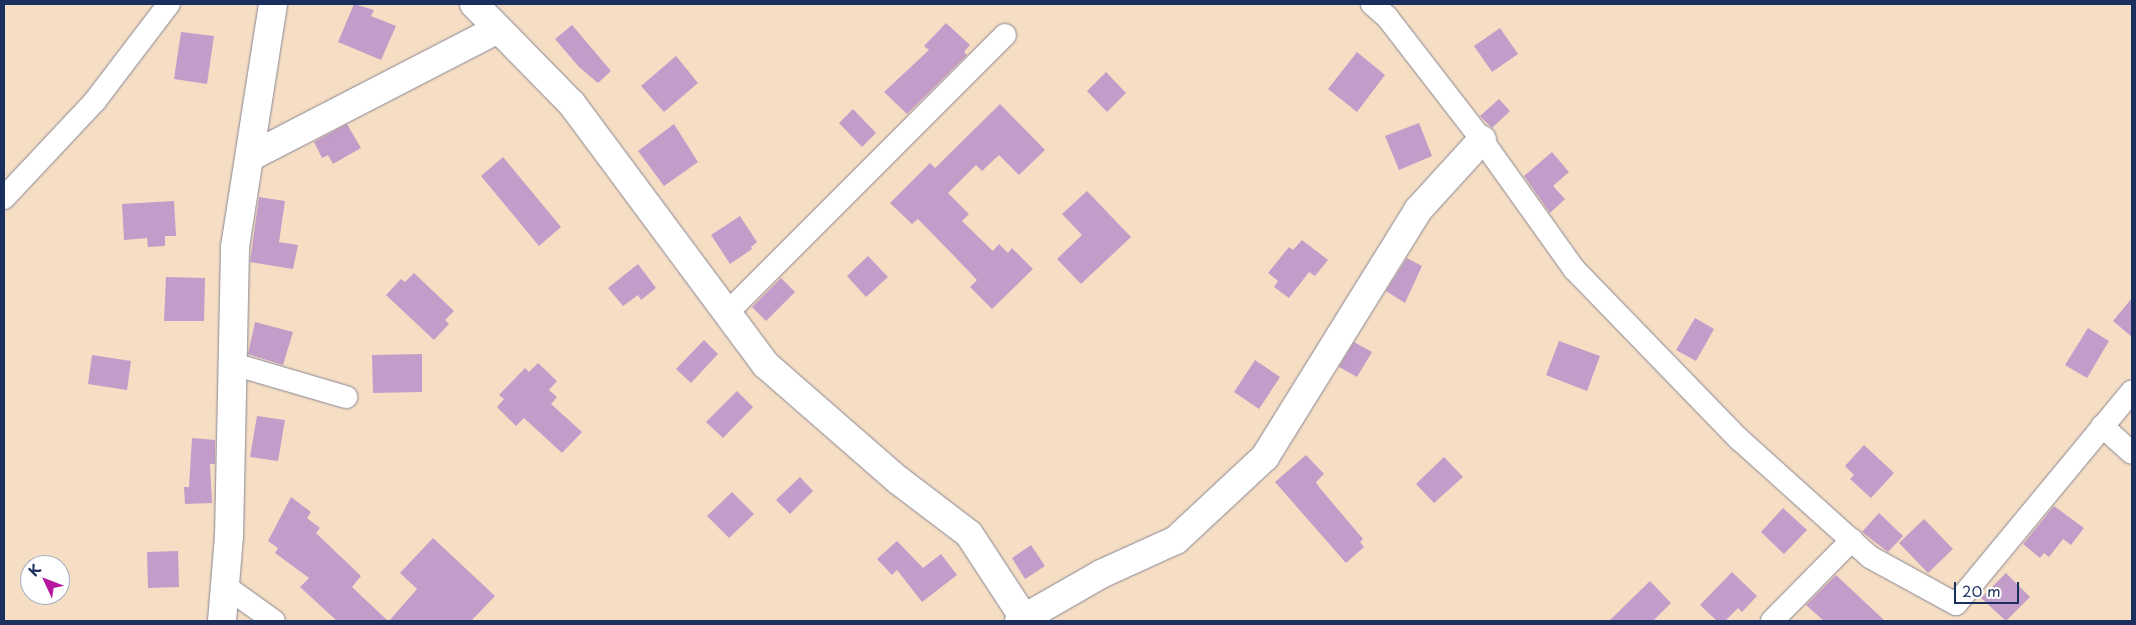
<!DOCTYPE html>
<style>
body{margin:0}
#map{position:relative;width:2136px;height:625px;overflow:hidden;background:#f6dec5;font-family:"Playpen Sans",sans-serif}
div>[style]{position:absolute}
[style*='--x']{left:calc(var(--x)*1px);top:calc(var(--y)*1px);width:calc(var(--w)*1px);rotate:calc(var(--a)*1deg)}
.building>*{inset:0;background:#c29dc9}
.roads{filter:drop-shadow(0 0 1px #888692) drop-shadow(0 0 1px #888692)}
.minor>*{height:22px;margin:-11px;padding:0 11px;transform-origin:11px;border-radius:11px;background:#fff}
.tertiary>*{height:28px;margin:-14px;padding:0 14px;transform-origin:14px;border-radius:14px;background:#fff}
span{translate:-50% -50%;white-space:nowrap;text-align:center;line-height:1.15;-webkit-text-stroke:5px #fff;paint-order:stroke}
.frame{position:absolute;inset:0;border:5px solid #1b2f5e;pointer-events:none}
.north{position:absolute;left:20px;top:555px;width:50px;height:50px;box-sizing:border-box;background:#fff;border:1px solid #a4acbf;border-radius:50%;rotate:313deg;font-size:14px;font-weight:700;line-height:20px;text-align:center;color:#1b2f5e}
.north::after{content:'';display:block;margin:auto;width:18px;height:22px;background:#b5179e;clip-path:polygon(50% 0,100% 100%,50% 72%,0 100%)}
.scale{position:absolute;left:1954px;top:582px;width:65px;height:22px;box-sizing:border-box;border:2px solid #1b2f5e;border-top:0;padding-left:6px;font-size:15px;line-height:18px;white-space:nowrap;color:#1b2f5e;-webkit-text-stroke:4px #fff;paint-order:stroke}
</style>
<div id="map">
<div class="building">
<i style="clip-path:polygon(354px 4px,374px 10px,371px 16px,396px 26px,381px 60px,338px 42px)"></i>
<i style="clip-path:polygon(946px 23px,970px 45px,964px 52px,967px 55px,907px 114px,884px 92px,929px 50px,924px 46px)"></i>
<i style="clip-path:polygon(572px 25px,611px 71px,598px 83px,579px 67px,555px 39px)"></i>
<i style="clip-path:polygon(1500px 28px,1518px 54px,1492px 72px,1474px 46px)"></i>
<i style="clip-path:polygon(181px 32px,214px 36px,207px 84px,174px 79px)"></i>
<i style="clip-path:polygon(1357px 52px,1385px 75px,1357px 112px,1328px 89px)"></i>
<i style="clip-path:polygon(676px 56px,698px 83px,664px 112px,641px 86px)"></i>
<i style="clip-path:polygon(1106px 72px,1126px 93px,1107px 112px,1087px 91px)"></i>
<i style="clip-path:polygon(1499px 99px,1510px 111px,1492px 128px,1480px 116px)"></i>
<i style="clip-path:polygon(1000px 104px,1045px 150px,1019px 175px,999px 155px,982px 171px,976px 165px,948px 193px,969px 214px,962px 221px,993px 251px,999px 244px,1008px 253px,1012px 248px,1033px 269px,992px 309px,970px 287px,977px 280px,956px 258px,918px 219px,912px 224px,890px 203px,930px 163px,935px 168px)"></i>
<i style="clip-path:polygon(853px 109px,876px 133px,862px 147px,839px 123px)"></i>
<i style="clip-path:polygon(1419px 123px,1432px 156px,1399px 170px,1385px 136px)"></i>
<i style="clip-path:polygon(347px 124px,361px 148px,333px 164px,328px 155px,322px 158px,314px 142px)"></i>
<i style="clip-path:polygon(674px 124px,698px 162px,664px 186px,638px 151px)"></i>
<i style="clip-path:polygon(1552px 152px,1569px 172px,1553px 186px,1565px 199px,1550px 213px,1524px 176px)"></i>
<i style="clip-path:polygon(503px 157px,561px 227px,539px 246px,481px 176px)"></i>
<i style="clip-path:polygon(1087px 191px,1131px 237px,1081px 284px,1057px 259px,1082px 235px,1062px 214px)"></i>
<i style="clip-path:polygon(259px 197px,285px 201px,279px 242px,298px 245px,293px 269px,250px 262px)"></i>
<i style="clip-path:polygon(174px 201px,176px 236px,165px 236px,165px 246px,148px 247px,147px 238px,124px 240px,122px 204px)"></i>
<i style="clip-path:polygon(740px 216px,757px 242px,751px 247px,752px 249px,730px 264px,711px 235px)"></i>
<i style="clip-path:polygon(1302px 240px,1328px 260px,1315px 276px,1309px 272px,1289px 298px,1274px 287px,1278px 281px,1268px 273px,1289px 247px,1293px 250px)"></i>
<i style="clip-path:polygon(868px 256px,888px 277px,866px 297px,847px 276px)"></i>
<i style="clip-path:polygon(1407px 258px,1422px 266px,1405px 303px,1386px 291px)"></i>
<i style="clip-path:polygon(638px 264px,656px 288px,641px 300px,638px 295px,623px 306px,608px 288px)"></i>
<i style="clip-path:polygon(414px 273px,454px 311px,445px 320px,449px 324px,434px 340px,386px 295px,401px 279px,405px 282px)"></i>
<i style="clip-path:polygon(166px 277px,205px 278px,204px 321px,164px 321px)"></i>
<i style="clip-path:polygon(781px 278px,795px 292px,766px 321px,752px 307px)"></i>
<i style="clip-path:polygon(2132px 298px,2132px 337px,2113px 321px)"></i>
<i style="clip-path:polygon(1695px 318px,1714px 329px,1696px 361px,1676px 350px)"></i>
<i style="clip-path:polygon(255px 322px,293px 332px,283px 365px,248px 354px)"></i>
<i style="clip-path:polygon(2088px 328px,2109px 341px,2087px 378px,2065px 365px)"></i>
<i style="clip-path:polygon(704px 340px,718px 354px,691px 383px,676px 369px)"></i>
<i style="clip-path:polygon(1559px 341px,1600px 356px,1587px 391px,1546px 375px)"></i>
<i style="clip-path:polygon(1354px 342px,1372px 352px,1357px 377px,1339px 367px)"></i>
<i style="clip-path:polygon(422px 354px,422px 392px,373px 393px,372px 355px)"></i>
<i style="clip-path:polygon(92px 355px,131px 361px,127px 390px,88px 384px)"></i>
<i style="clip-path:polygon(1255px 360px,1280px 377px,1259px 409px,1234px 392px)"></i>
<i style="clip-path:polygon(538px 363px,557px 381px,549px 390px,557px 397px,551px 404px,582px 432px,562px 453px,524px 418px,516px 426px,497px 407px,504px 399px,499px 395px,525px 368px,529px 372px)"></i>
<i style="clip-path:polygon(737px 391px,753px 407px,723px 438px,706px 422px)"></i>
<i style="clip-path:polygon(257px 416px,285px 420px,278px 461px,250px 457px)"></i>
<i style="clip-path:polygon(192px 438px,215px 440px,215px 464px,210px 464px,212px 503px,185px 504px,184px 487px,189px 487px)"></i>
<i style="clip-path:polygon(1864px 445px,1894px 473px,1871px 498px,1850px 479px,1854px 475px,1845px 466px)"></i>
<i style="clip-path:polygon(1306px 455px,1324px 474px,1316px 482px,1319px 487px,1363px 539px,1360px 542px,1364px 547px,1346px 563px,1275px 482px)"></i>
<i style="clip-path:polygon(1444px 457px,1463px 477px,1434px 503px,1416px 484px)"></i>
<i style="clip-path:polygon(800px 477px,813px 491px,790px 514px,776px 500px)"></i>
<i style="clip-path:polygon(732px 492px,754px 514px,729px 538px,707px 516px)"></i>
<i style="clip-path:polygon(291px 497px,311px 512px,307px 518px,320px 528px,316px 533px,361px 576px,352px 587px,388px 621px,337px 621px,300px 587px,309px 578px,275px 553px,278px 548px,268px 541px)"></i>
<i style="clip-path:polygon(2054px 506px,2084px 528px,2071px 545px,2063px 539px,2049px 557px,2044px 553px,2040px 558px,2023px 544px)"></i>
<i style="clip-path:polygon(1783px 508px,1807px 530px,1784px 554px,1761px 532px)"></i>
<i style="clip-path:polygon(1879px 513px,1903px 536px,1888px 552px,1862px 532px)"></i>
<i style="clip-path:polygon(1924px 519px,1953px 549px,1928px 573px,1899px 543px)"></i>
<i style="clip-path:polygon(433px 538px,495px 596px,471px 621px,389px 621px,417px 589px,400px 573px)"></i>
<i style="clip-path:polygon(897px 541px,923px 568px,941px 554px,957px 575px,922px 602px,897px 570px,892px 575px,877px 559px)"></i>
<i style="clip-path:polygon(1031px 545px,1045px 566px,1025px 579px,1012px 558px)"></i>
<i style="clip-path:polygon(178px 551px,179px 587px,148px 588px,147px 552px)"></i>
<i style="clip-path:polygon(1732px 572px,1757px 596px,1742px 612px,1738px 608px,1725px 621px,1717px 621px,1700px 605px)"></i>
<i style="clip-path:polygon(2006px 573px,2030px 597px,2006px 621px,1981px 598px)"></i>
<i style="clip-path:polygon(1836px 575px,1885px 621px,1824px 621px,1806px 605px)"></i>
<i style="clip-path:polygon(1650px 581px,1671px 603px,1653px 621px,1609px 621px)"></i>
</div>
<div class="roads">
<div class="minor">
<i style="--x:1372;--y:4;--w:20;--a:41"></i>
<i style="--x:1387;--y:17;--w:155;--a:52.3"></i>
<i style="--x:1482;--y:140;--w:158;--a:54.5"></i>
<i style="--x:1574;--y:269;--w:237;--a:45.9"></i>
<i style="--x:1739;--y:439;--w:176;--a:42"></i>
<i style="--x:1870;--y:557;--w:98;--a:28.7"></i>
<i style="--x:1956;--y:604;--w:276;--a:-50.4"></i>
<i style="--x:4;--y:198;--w:133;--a:-46.8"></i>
<i style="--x:95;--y:101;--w:122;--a:-52.7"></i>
<i style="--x:727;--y:313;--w:393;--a:-45"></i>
<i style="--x:233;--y:364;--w:118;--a:16.3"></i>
<i style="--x:2102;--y:426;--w:40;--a:42"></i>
<i style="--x:225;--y:586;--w:60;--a:35.5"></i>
<i style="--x:1772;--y:621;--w:114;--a:-45.4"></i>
</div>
<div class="tertiary">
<i style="--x:474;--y:4;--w:140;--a:45.6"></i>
<i style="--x:572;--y:104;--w:325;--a:53.4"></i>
<i style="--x:766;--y:365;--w:175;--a:41.1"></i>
<i style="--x:898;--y:480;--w:89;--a:37.3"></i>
<i style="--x:969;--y:534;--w:104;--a:56.8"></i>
<i style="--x:250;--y:157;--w:279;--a:-27.3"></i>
<i style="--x:222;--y:621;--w:85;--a:-85.3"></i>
<i style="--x:229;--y:536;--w:289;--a:-88.8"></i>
<i style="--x:235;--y:247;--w:246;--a:-81.1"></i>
<i style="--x:1019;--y:621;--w:95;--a:-29.8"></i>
<i style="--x:1101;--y:574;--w:82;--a:-24.4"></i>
<i style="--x:1176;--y:540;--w:122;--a:-43"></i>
<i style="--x:1265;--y:457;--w:291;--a:-58.2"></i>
<i style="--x:1418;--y:210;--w:95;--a:-47.6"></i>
</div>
</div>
<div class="frame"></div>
<div class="north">K</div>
<div class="scale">20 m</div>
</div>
